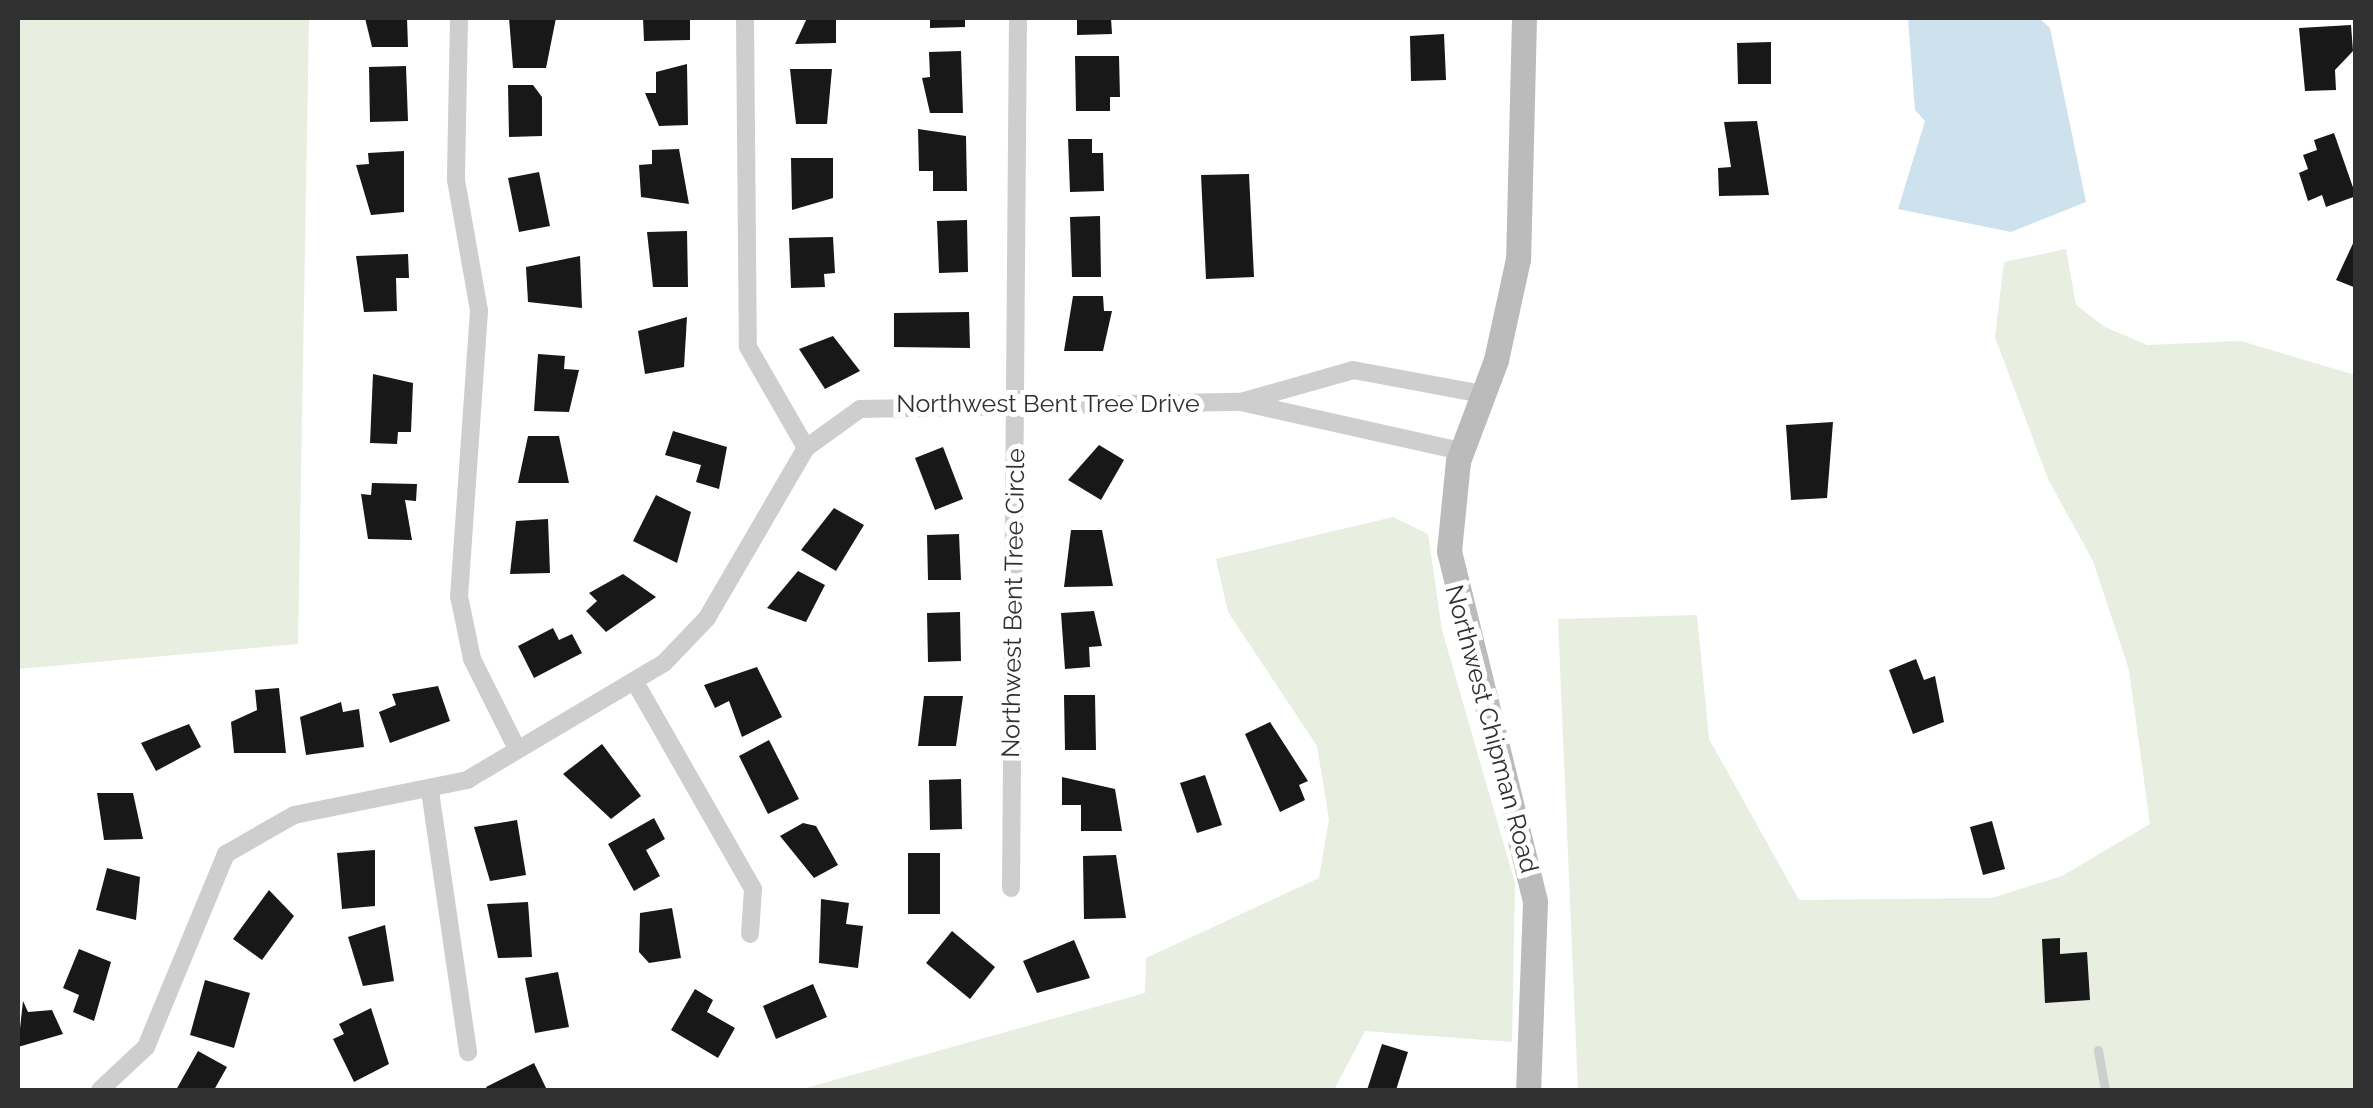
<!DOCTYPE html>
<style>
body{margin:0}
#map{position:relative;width:2373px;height:1108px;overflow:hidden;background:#fff;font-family:Raleway,sans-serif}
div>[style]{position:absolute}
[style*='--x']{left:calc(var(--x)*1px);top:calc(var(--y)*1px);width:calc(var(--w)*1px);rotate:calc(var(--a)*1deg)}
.green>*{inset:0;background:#e8eee0}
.water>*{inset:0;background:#cde2ed}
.building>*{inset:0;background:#181818}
.service>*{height:9px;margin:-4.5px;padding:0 4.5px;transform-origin:4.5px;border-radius:4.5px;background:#cecece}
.minor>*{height:18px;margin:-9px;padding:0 9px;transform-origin:9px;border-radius:9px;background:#cecece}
.secondary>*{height:25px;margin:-12.5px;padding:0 12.5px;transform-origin:12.5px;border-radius:12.5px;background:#bbb}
span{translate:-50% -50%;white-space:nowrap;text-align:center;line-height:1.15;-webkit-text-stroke:10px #fff;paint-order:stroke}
.street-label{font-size:25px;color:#313131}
.frame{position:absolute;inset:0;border:20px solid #313131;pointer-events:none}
</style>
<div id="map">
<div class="green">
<i style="clip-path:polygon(18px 18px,309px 18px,298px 644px,18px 669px)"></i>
<i style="clip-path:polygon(2066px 249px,2076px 305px,2105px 327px,2147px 345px,2241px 341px,2355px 375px,2355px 1090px,1578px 1090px,1558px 619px,1697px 615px,1709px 739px,1799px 900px,1992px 898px,2062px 876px,2150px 824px,2129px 670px,2093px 561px,2048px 479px,1995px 337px,2004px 262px)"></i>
<i style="clip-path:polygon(1393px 517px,1428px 534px,1442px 630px,1515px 883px,1512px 1042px,1365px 1031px,1334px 1090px,799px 1090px,1145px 993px,1146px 958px,1319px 878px,1329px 819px,1317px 746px,1228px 612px,1216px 559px)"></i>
</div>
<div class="water">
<i style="clip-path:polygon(1908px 18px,2039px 18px,2050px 28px,2086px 202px,2011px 232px,1898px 209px,1925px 121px,1915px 110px)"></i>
</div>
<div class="building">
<i style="clip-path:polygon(365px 18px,407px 18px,408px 47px,372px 47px)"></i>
<i style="clip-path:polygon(509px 18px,556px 18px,546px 68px,513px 68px)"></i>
<i style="clip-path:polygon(643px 18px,690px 18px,690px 40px,644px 41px)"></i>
<i style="clip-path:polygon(807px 18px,836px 18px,836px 43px,795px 44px)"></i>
<i style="clip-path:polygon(930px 18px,965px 18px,965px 27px,930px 28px)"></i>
<i style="clip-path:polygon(1077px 18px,1111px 18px,1112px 34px,1077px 35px)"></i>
<i style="clip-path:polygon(2351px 25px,2353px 51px,2335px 70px,2336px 90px,2305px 91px,2299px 28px)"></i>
<i style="clip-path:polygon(1444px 34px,1446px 80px,1411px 81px,1410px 36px)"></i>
<i style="clip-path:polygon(1771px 42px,1771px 84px,1738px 84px,1737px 43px)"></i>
<i style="clip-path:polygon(961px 51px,963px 113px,930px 113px,922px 78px,930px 77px,929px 52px)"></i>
<i style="clip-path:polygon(1075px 56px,1119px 56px,1120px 97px,1110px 97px,1110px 111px,1076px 111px)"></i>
<i style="clip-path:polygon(687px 64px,688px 125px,659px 126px,645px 93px,656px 93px,656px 72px)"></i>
<i style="clip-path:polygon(406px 66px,408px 121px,370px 122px,369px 67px)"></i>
<i style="clip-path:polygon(790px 69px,832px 69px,827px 124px,796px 124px)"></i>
<i style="clip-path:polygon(508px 85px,533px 85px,542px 97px,542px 136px,509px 137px)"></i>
<i style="clip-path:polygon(1757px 121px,1769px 195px,1719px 196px,1718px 168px,1731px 167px,1724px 122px)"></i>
<i style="clip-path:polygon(918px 129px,966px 136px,967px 191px,933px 191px,933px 171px,919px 171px)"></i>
<i style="clip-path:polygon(2334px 133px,2356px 196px,2326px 207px,2322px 195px,2308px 201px,2299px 173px,2308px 169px,2303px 155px,2317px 150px,2314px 140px)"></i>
<i style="clip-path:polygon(1068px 139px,1092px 139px,1092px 153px,1103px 153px,1104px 191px,1070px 192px)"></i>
<i style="clip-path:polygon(679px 149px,689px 204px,641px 197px,639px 165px,652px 164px,652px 150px)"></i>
<i style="clip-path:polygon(404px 151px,404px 212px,371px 215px,356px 165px,369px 164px,368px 153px)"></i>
<i style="clip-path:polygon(791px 158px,833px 158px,833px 198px,792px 210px)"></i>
<i style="clip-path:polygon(539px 172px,550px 226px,519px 232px,508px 178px)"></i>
<i style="clip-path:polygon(1249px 174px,1254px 277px,1206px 279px,1201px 175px)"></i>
<i style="clip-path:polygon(1100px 216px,1101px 277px,1072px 277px,1070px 217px)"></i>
<i style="clip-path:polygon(967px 220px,968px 272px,939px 273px,937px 221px)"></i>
<i style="clip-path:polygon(687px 231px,688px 287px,653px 287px,647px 232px)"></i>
<i style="clip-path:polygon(833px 237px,835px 273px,824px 274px,825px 287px,791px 288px,789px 238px)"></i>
<i style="clip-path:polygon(2356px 237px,2356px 288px,2336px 280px)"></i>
<i style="clip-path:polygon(408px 254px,409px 278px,396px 278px,397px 311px,364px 312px,356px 256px)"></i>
<i style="clip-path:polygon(580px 256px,582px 308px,528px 302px,526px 267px)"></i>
<i style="clip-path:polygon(1073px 296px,1103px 296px,1104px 311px,1112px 311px,1103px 351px,1064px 351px)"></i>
<i style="clip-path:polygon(969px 312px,970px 348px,894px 347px,894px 313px)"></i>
<i style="clip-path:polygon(687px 317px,684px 367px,645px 374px,638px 331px)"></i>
<i style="clip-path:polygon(833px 336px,860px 371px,825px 389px,799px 349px)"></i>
<i style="clip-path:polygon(538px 354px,565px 356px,564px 369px,579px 370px,569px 412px,534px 411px)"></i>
<i style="clip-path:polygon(373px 374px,413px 383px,411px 432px,398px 432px,397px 444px,370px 443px)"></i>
<i style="clip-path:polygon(1833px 422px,1827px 498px,1791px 500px,1786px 425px)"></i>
<i style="clip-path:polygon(673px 431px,727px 447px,719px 489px,696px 482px,701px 465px,665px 455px)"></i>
<i style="clip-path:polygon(528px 436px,559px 436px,569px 483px,518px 483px)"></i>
<i style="clip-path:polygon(1099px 445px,1124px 460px,1101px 500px,1068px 480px)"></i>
<i style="clip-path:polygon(943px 447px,963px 499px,935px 510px,915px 458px)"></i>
<i style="clip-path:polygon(372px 483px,417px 484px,416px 501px,405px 500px,412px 540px,368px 539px,361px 494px,371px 495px)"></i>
<i style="clip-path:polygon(656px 495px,691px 512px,677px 563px,633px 541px)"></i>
<i style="clip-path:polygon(834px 508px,864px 525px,836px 571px,801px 550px)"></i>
<i style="clip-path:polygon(548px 519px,550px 573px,510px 574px,516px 521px)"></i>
<i style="clip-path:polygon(1071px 530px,1102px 530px,1113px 586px,1064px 587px)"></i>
<i style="clip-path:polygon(959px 534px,961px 580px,928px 580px,927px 535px)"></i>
<i style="clip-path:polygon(798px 571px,825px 585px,806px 622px,767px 608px)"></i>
<i style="clip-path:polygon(623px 574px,656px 597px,606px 632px,586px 611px,597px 601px,589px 593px)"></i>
<i style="clip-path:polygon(1094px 611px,1102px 646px,1089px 647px,1090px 667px,1065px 669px,1061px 613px)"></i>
<i style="clip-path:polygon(960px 612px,961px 661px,928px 662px,927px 613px)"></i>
<i style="clip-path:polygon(553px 628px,559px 640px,572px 634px,582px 653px,534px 678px,518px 646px)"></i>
<i style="clip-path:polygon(1916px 659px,1924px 680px,1935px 676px,1944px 722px,1913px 734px,1889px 670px)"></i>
<i style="clip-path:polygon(757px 667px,782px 717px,742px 737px,729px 701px,715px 708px,704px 685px)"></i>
<i style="clip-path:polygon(438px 686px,450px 721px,390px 743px,379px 712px,396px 705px,392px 694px)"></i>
<i style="clip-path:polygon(279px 688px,286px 753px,234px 753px,231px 722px,257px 710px,255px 690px)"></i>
<i style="clip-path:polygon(1064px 695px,1095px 695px,1096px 750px,1065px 750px)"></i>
<i style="clip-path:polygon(924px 696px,963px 696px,956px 746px,918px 746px)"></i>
<i style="clip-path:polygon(341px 702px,343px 712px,359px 709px,364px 747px,306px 755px,300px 717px)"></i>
<i style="clip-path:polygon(1270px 722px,1308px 781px,1299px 785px,1305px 800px,1280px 812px,1245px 734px)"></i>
<i style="clip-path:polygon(189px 724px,201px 747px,156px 771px,141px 743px)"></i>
<i style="clip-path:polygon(769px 740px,799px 799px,768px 814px,739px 756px)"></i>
<i style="clip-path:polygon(602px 744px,641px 796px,611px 819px,563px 774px)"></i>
<i style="clip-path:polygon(1205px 775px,1222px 825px,1197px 833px,1180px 783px)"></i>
<i style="clip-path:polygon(1062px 777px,1115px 789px,1122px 831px,1081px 831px,1081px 805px,1062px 805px)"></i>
<i style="clip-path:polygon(961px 779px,962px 829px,930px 830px,929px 780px)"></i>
<i style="clip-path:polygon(97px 793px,133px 793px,143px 839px,104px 840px)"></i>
<i style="clip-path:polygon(654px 818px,665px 839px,646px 850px,660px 876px,634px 891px,608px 844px)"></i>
<i style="clip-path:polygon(517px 820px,526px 875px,490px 881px,474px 827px)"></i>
<i style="clip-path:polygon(1992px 821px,2005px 869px,1983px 875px,1970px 827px)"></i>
<i style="clip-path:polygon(803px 823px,816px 826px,838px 865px,814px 878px,780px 836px)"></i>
<i style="clip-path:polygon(375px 850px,375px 906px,342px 909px,337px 853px)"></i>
<i style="clip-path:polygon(908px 853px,940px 853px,940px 914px,908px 914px)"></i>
<i style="clip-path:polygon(1116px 855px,1126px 918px,1084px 919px,1083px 856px)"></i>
<i style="clip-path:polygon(107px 868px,140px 877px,136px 920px,96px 910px)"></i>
<i style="clip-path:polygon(269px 890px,294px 916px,262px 960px,233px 939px)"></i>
<i style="clip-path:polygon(821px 899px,849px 903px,846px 924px,863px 926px,858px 968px,819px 963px)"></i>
<i style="clip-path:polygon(528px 902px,532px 957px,498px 958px,487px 904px)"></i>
<i style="clip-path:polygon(672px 908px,681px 958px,649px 963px,639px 952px,640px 913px)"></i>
<i style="clip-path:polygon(385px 925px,394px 981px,363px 986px,348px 937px)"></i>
<i style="clip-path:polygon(952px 931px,995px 967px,970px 999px,926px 963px)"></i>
<i style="clip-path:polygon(2060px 938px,2060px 954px,2087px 952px,2090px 1000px,2045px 1003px,2042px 939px)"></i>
<i style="clip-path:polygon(1074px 940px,1090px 978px,1037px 993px,1023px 961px)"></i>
<i style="clip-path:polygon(79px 949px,111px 962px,94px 1021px,73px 1012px,79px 995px,63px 988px)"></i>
<i style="clip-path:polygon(558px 972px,569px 1027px,535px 1033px,525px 978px)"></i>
<i style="clip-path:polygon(205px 980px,250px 993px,234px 1048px,190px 1035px)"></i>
<i style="clip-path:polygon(813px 984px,827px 1017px,776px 1039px,763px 1006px)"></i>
<i style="clip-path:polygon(695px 989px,713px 1000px,707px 1012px,735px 1028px,718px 1058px,671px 1030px)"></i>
<i style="clip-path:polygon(23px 1001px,28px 1012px,52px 1010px,63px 1034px,18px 1047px)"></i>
<i style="clip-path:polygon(371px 1008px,389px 1064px,354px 1082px,333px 1039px,344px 1034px,339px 1024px)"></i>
<i style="clip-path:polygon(1382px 1044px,1408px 1052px,1396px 1090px,1367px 1090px)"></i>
<i style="clip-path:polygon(198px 1051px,227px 1067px,214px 1090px,176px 1090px)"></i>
<i style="clip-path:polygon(534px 1063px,547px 1090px,488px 1090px,486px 1087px)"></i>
</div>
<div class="service">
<i style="--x:2098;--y:1050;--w:41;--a:80.1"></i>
</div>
<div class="minor">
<i style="--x:459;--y:18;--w:162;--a:91.1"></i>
<i style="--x:456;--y:180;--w:133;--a:80"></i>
<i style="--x:479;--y:311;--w:286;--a:94"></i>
<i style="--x:459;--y:596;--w:64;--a:78.3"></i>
<i style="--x:472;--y:659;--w:101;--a:63.4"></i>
<i style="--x:745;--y:18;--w:329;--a:89.5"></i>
<i style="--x:748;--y:347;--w:116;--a:60.1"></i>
<i style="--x:1241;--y:402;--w:116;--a:-15.9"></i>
<i style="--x:1353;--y:370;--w:131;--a:10.5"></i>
<i style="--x:635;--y:682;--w:238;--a:60.3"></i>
<i style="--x:753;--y:889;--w:45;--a:93.8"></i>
<i style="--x:430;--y:791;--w:264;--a:81.7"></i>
<i style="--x:1011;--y:888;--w:870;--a:-89.54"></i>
<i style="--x:100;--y:1090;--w:63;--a:-43.1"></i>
<i style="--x:146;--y:1047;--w:209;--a:-67.5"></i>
<i style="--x:226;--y:854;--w:78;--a:-29.8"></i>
<i style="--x:294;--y:815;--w:177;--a:-11.4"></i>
<i style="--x:467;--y:780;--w:229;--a:-30.7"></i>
<i style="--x:664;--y:663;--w:62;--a:-46.3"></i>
<i style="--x:707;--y:618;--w:197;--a:-59.8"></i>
<i style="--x:806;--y:448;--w:67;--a:-35.8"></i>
<i style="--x:860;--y:409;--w:381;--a:-1.1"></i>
<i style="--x:1241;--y:402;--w:225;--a:12.6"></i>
</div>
<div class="secondary">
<i style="--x:1524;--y:18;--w:241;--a:91.4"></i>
<i style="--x:1518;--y:259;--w:103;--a:102.3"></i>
<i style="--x:1496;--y:360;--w:108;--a:110.6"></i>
<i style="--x:1458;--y:461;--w:90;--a:95.7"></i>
<i style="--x:1449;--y:551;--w:361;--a:76.2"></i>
<i style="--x:1535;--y:902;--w:188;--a:92.1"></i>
</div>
<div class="street-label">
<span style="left:1048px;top:403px">Northwest Bent Tree Drive</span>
<span style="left:1013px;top:603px;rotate:-89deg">Northwest Bent Tree Circle</span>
<span style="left:1492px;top:729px;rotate:75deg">Northwest Chipman Road</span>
</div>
<div class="frame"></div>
</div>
